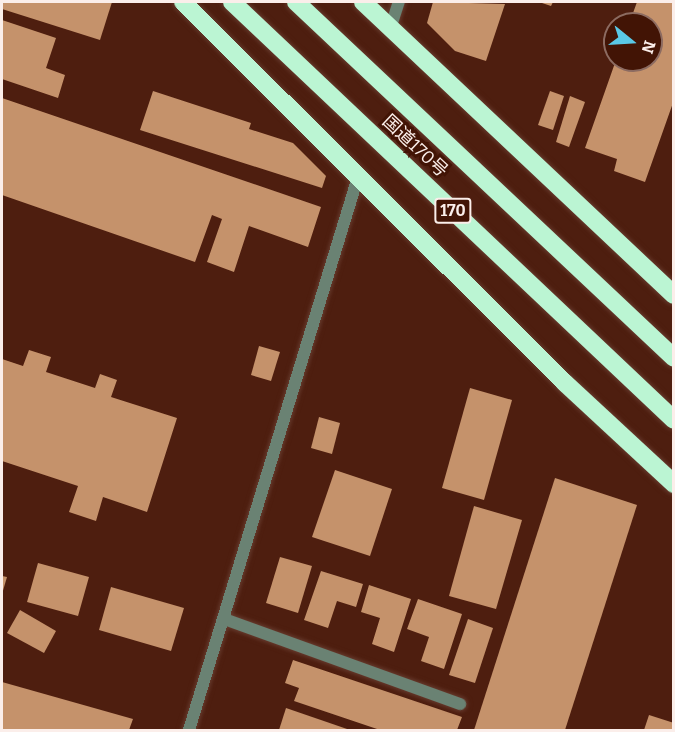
<!DOCTYPE html>
<meta charset="utf-8">
<style>
body{margin:0}
#map{position:relative;width:675px;height:732px;overflow:hidden;background:#4e1e0f;font-family:Bitter,"Noto Sans JP",serif}
div>[style]{position:absolute}
[style*='--x']{left:calc(var(--x)*1px);top:calc(var(--y)*1px);width:calc(var(--w)*1px);rotate:calc(var(--a)*1deg)}
.building>*{inset:0;background:#c5926b}
.roads{filter:drop-shadow(0 0 2px #663b2e) drop-shadow(0 0 2px #663b2e)}
.lane>*{height:12px;margin:-6px;padding:0 6px;transform-origin:6px;border-radius:6px;background:#6a8273}
.street>*{height:12px;margin:-6px;padding:0 6px;transform-origin:6px;border-radius:6px;background:#6a8273}
.highway>*{height:18px;margin:-9px;padding:0 9px;transform-origin:9px;border-radius:9px;background:#bbf5d3}
span{translate:-50% -50%;white-space:nowrap;text-align:center;line-height:1.15;-webkit-text-stroke:6px #421405;paint-order:stroke}
.shield-label span{padding:2px 4px;background:#421405;border:2px solid;border-radius:4px;-webkit-text-stroke-width:0}
.shield-label{font-size:16px;color:#fbeeea;font-weight:700}
.street-label{font-size:18px;color:#fbeeea}
.frame{position:absolute;inset:0;border:3px solid #fbeeea;pointer-events:none}
.north{position:absolute;left:603px;top:12px;width:60px;height:60px;box-sizing:border-box;background:#421405;border:2px solid #8c6b61;border-radius:50%;rotate:108deg;font-size:16px;font-weight:700;line-height:24px;text-align:center;color:#fbeeea}
.north::after{content:'';display:block;margin:auto;width:21px;height:27px;background:#5ac8e6;clip-path:polygon(50% 0,100% 100%,50% 72%,0 100%)}
</style>
<div id="map">
<div class="building">
<i style="clip-path:polygon(2px 2px,112px 2px,100px 40px,2px 9px)"></i>
<i style="clip-path:polygon(433px 2px,505px 4px,486px 61px,455px 51px,427px 23px)"></i>
<i style="clip-path:polygon(539px 2px,553px 2px,551px 6px)"></i>
<i style="clip-path:polygon(637px 2px,674px 2px,674px 100px,645px 182px,614px 171px,617px 159px,585px 148px,616px 60px,651px 60px,651px 24px,629px 24px)"></i>
<i style="clip-path:polygon(2px 20px,56px 38px,46px 68px,65px 75px,58px 98px,2px 79px)"></i>
<i style="clip-path:polygon(153px 91px,251px 123px,249px 129px,293px 143px,326px 176px,322px 188px,140px 130px)"></i>
<i style="clip-path:polygon(550px 91px,564px 96px,553px 130px,538px 125px)"></i>
<i style="clip-path:polygon(570px 96px,585px 102px,569px 147px,556px 142px)"></i>
<i style="clip-path:polygon(2px 98px,321px 207px,308px 247px,249px 226px,234px 272px,207px 262px,222px 219px,212px 215px,195px 262px,2px 195px)"></i>
<i style="clip-path:polygon(259px 346px,280px 352px,271px 381px,251px 375px)"></i>
<i style="clip-path:polygon(29px 350px,51px 357px,46px 372px,95px 388px,100px 374px,117px 380px,111px 397px,177px 418px,147px 512px,103px 497px,96px 521px,69px 512px,78px 486px,2px 461px,2px 359px,23px 366px)"></i>
<i style="clip-path:polygon(470px 388px,512px 400px,484px 500px,442px 488px)"></i>
<i style="clip-path:polygon(319px 417px,340px 423px,332px 454px,311px 448px)"></i>
<i style="clip-path:polygon(335px 470px,392px 489px,370px 556px,312px 537px)"></i>
<i style="clip-path:polygon(555px 478px,637px 505px,565px 730px,474px 730px)"></i>
<i style="clip-path:polygon(474px 506px,522px 520px,496px 609px,449px 596px)"></i>
<i style="clip-path:polygon(280px 557px,312px 566px,298px 613px,266px 603px)"></i>
<i style="clip-path:polygon(38px 563px,89px 577px,78px 616px,27px 602px)"></i>
<i style="clip-path:polygon(321px 571px,363px 584px,356px 607px,337px 601px,328px 628px,304px 620px)"></i>
<i style="clip-path:polygon(2px 576px,7px 577px,2px 594px)"></i>
<i style="clip-path:polygon(369px 585px,411px 599px,394px 652px,372px 644px,380px 618px,361px 612px)"></i>
<i style="clip-path:polygon(111px 587px,184px 608px,171px 651px,99px 630px)"></i>
<i style="clip-path:polygon(418px 599px,462px 614px,444px 669px,421px 661px,429px 637px,407px 629px)"></i>
<i style="clip-path:polygon(20px 610px,56px 631px,44px 653px,7px 633px)"></i>
<i style="clip-path:polygon(468px 619px,493px 628px,475px 683px,449px 675px)"></i>
<i style="clip-path:polygon(293px 660px,462px 717px,457px 730px,380px 730px,294px 701px,299px 688px,285px 683px)"></i>
<i style="clip-path:polygon(2px 682px,133px 719px,129px 730px,2px 730px)"></i>
<i style="clip-path:polygon(286px 708px,350px 730px,279px 730px)"></i>
<i style="clip-path:polygon(649px 715px,674px 723px,674px 730px,644px 730px)"></i>
</div>
<div class="roads">
<div class="lane">
<i style="--x:224;--y:619;--w:251;--a:19.8"></i>
</div>
<div class="street">
<i style="--x:391;--y:26;--w:25;--a:-72"></i>
<i style="--x:189;--y:730;--w:578;--a:-73.01"></i>
</div>
<div class="highway">
<i style="--x:183;--y:2;--w:540;--a:44.92"></i>
<i style="--x:565;--y:383;--w:149;--a:42.8"></i>
<i style="--x:232;--y:2;--w:608;--a:43.4"></i>
<i style="--x:296;--y:2;--w:519;--a:43.28"></i>
<i style="--x:363;--y:2;--w:427;--a:43.3"></i>
</div>
</div>
<div class="shield-label">
<span style="left:453px;top:211px">170</span>
</div>
<div class="street-label">
<span style="left:415px;top:146px;rotate:43deg">国道170号</span>
</div>
<div class="frame"></div>
<div class="north">N</div>
</div>
